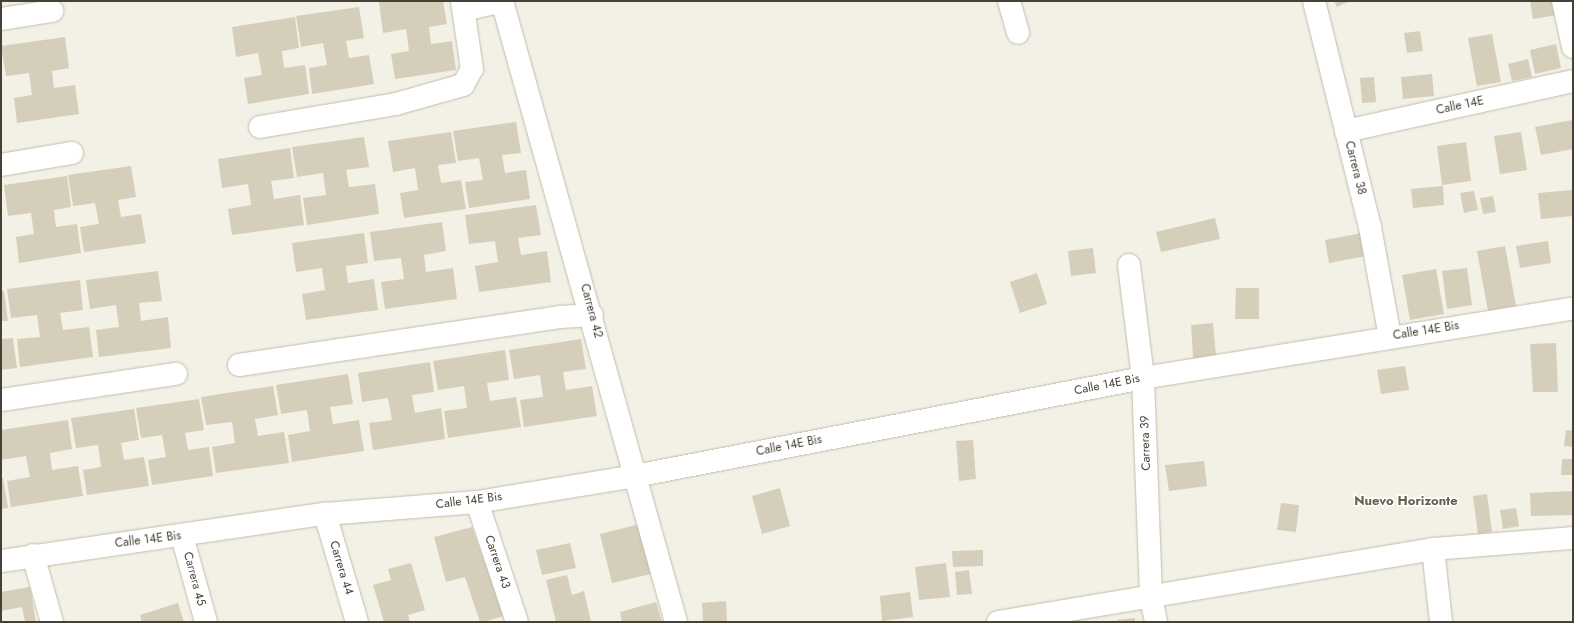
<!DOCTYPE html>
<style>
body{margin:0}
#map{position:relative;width:1574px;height:623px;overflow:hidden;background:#f3f1e6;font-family:Jost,sans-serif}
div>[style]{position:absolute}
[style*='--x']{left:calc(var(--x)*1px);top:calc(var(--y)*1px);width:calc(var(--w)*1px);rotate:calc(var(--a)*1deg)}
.building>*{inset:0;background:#d5cebb}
.roads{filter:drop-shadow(0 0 1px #c2bcab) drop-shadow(0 0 1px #c2bcab)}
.minor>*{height:22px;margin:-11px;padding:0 11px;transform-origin:11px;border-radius:11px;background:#fff}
span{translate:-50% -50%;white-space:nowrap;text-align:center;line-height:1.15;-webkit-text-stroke:3px #fff;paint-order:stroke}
.street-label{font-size:12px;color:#464135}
.neighbourhood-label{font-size:13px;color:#69604c;font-weight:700}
.frame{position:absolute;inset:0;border:2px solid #464135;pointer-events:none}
</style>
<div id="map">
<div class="building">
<i style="clip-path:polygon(443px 1px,447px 24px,429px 27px,431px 44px,452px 41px,456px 70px,395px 79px,391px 54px,409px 51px,406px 29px,383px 33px,379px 2px)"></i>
<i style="clip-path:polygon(1334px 1px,1350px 1px,1337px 7px)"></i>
<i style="clip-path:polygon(1530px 1px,1555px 1px,1557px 15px,1533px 19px)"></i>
<i style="clip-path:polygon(359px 7px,364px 38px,346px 41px,349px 58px,369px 55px,374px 84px,312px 94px,309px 68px,327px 65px,323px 43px,301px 47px,296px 16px)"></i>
<i style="clip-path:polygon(295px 17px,299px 48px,282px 51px,284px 68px,305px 65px,309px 94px,248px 104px,244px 78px,262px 75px,258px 53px,236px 57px,232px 27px)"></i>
<i style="clip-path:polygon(1420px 31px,1423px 51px,1407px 53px,1404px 33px)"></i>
<i style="clip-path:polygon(1492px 34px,1501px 82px,1477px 86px,1468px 38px)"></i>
<i style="clip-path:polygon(65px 37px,69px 68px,52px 71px,54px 88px,75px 85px,79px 114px,17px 123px,14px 98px,32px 95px,29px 73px,6px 76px,1px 46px)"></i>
<i style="clip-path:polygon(1556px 44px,1561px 68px,1535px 74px,1530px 50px)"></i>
<i style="clip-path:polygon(1528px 59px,1532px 77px,1512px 81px,1508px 64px)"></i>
<i style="clip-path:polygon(1432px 74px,1434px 96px,1403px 99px,1401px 77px)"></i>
<i style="clip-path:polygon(1374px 77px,1376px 102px,1362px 103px,1360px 78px)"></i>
<i style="clip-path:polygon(1572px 120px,1573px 149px,1541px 155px,1535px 127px)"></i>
<i style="clip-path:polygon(516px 122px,521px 153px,502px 155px,505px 173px,526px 170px,530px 199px,469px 208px,465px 182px,483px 180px,479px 158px,458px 161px,453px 131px)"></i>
<i style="clip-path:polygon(451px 132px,456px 163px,438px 165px,441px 183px,461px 180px,466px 209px,404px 218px,400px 193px,418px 190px,415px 168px,393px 172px,388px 141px)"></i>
<i style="clip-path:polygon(1521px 132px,1527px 170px,1500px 174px,1494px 136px)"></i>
<i style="clip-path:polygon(364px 137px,369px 167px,346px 170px,349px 187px,375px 184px,379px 214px,307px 225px,303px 198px,326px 195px,323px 173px,297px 177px,292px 147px)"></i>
<i style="clip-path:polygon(1466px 142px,1471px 181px,1442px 185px,1437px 146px)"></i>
<i style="clip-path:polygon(290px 148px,294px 178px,271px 181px,274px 199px,300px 195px,304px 225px,232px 235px,228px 209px,251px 205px,248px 184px,222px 188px,218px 159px)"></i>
<i style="clip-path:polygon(131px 166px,136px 197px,118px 200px,121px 217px,141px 214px,146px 243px,84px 252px,80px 227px,99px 224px,95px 203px,73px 206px,68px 175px)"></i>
<i style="clip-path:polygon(67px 176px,71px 207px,54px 210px,56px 227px,77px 224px,81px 253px,19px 263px,16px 237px,34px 234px,31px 213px,8px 216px,4px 185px)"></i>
<i style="clip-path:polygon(1443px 186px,1444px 205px,1413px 208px,1411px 189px)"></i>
<i style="clip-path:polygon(1573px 190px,1573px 216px,1541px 219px,1538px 193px)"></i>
<i style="clip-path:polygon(1474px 191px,1478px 210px,1464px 213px,1460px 193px)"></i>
<i style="clip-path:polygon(1493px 196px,1496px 212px,1483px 214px,1480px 198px)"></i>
<i style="clip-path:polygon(536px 205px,541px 235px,518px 238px,521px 255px,547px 251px,551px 282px,479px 292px,475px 266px,498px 262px,495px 241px,469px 244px,465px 215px)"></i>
<i style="clip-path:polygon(1215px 218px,1220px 239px,1161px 252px,1156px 232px)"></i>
<i style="clip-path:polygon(442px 222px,446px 251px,424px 255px,426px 272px,453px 268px,457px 299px,385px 309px,381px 282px,404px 279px,401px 258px,374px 261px,370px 232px)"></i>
<i style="clip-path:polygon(364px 233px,368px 263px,346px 266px,348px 283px,374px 279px,378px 310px,306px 320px,302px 294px,325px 290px,322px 268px,296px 272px,292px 243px)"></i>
<i style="clip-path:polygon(1362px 233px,1366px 256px,1329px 263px,1325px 240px)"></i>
<i style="clip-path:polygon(1548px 241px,1551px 263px,1520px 268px,1516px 246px)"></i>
<i style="clip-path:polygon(1505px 246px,1516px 306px,1488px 311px,1477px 251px)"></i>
<i style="clip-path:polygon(1093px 248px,1096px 273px,1071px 276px,1068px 251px)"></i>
<i style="clip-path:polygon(1467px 268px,1472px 305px,1447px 309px,1442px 271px)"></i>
<i style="clip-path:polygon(1436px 269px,1444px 314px,1410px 320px,1402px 275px)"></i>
<i style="clip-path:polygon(158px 271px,162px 301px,139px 303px,141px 321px,168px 317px,171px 348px,99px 357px,96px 330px,119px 327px,116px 305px,90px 309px,86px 280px)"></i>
<i style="clip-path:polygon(1037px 273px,1047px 304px,1020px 313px,1010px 282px)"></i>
<i style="clip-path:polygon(80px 280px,83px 310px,60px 313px,63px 330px,89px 327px,93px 357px,20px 367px,17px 339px,40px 337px,37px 315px,11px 318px,7px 289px)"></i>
<i style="clip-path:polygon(1236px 288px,1259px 288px,1259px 319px,1235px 319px)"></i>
<i style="clip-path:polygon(1px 291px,4px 291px,8px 321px,1px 321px)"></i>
<i style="clip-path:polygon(1213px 323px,1216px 356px,1193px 358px,1191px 325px)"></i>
<i style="clip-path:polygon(13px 338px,17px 368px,1px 370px,1px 339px)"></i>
<i style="clip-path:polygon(581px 339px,586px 369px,563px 372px,566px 390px,592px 386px,597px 416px,524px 427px,520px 400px,543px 397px,540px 375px,514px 379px,509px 350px)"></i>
<i style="clip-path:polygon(1556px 343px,1558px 392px,1533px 392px,1530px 344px)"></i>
<i style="clip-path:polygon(505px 350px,509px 380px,487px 383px,490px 401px,516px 397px,521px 427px,448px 438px,444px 411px,467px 408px,464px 386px,438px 390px,433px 361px)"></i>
<i style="clip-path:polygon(430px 362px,434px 392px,412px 395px,415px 413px,441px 408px,445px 439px,373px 450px,369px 423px,392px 420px,388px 398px,362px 402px,358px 373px)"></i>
<i style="clip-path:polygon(1405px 366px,1409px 390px,1381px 394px,1377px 370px)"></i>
<i style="clip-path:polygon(348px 374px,353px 404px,330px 407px,333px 424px,359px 420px,364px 451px,292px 462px,288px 435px,310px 431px,307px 410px,281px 414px,276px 385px)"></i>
<i style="clip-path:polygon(273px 386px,278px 415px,255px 419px,258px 436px,284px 432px,289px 463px,216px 473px,212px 447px,235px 443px,232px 422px,206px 425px,201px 397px)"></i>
<i style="clip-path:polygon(199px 399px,204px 430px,185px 433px,188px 450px,209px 447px,213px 476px,152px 485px,148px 460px,166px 457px,162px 435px,141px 438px,136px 408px)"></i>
<i style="clip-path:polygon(134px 409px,139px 440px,121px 443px,124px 460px,144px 457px,149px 486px,87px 495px,83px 470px,101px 467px,98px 445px,76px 448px,71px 418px)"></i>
<i style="clip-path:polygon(68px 420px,72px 449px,50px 453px,52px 470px,78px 466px,83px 496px,11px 507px,7px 481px,30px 477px,26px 456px,1px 460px,1px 430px)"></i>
<i style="clip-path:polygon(1566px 430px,1573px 431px,1573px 447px,1564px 446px)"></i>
<i style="clip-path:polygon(973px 440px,976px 479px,959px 481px,956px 441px)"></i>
<i style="clip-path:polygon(1562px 459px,1573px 459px,1573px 475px,1561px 475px)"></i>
<i style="clip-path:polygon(1204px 461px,1207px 486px,1169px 491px,1165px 465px)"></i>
<i style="clip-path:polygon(1px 478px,3px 478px,8px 508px,1px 509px)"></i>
<i style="clip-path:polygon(780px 488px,790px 526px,762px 534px,752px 496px)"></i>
<i style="clip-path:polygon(1573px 491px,1573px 515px,1531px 516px,1530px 493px)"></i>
<i style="clip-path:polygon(1487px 494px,1492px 532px,1478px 534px,1473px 496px)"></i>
<i style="clip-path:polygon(1281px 503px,1299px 505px,1296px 532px,1277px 530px)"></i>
<i style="clip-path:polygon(1516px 508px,1519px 526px,1503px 529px,1500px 510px)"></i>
<i style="clip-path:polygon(640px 524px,651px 574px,612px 583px,600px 534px)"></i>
<i style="clip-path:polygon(472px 527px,504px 616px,483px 622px,480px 622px,465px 577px,446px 582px,434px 537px)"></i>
<i style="clip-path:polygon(570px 543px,576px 568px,542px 575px,536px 550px)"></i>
<i style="clip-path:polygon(983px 550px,983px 566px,953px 567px,952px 551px)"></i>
<i style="clip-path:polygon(411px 563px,425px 610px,408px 615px,410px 622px,384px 622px,373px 585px,391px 580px,388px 569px)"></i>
<i style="clip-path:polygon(946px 563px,950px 597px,919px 600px,915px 567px)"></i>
<i style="clip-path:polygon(969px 570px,972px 594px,957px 595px,955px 572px)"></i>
<i style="clip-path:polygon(567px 575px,572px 595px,584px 591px,591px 622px,556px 622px,546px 580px)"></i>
<i style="clip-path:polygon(30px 587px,36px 622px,25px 622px,22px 607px,1px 611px,1px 592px)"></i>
<i style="clip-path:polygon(910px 592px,913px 617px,882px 621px,880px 596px)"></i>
<i style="clip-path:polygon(726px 601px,727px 622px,703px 622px,702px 603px)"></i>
<i style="clip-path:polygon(656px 602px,662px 622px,622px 622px,620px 612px)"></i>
<i style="clip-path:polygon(178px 603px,184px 622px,142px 622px,140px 615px)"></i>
<i style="clip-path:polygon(1135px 618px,1135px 622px,1117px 622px,1117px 620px)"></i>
</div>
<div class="roads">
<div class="minor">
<i style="--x:502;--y:1;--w:645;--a:74.35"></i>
<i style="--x:1009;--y:1;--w:33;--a:74"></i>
<i style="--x:1314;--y:1;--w:233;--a:76.1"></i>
<i style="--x:1370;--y:227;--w:112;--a:79.7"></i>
<i style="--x:1563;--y:1;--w:47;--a:77.7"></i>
<i style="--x:464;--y:10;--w:39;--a:-13"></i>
<i style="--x:1;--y:19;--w:52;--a:-8.9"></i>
<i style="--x:260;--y:127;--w:138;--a:-9.6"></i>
<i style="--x:396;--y:104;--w:70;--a:-15.8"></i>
<i style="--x:463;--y:85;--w:18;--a:-61"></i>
<i style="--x:472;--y:69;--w:69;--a:-98.4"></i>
<i style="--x:1346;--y:131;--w:232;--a:-12.4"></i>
<i style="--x:1;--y:165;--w:72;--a:-9.6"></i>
<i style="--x:1129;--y:265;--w:114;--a:82.9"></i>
<i style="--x:1143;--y:378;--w:220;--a:87.9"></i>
<i style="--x:1151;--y:598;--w:25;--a:78"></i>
<i style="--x:239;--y:365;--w:324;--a:-8.5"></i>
<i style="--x:559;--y:317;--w:33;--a:-3"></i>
<i style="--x:1;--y:400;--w:177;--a:-8.5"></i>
<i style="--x:477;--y:502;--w:126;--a:71.6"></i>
<i style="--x:325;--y:514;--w:113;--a:73.5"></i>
<i style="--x:182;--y:536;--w:89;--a:74.4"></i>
<i style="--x:1433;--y:549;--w:73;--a:83.7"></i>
<i style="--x:33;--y:555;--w:70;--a:74.2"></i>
<i style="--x:1;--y:561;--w:327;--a:-8.3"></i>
<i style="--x:325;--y:514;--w:152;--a:-4.5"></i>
<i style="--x:477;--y:502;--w:160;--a:-9.3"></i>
<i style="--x:635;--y:476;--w:517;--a:-10.92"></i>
<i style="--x:1143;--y:378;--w:436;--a:-9.2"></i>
<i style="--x:998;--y:622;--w:441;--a:-9.5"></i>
<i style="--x:1433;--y:549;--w:140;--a:-4.5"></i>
</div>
</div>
<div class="street-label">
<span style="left:1460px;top:106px;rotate:-12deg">Calle 14E</span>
<span style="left:1355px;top:168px;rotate:76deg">Carrera 38</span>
<span style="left:591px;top:311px;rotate:75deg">Carrera 42</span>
<span style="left:1426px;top:331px;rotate:-9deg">Calle 14E Bis</span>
<span style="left:1107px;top:385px;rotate:-11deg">Calle 14E Bis</span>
<span style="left:1146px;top:443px;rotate:-92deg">Carrera 39</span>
<span style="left:789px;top:446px;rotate:-11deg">Calle 14E Bis</span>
<span style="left:469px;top:501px;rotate:-7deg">Calle 14E Bis</span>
<span style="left:148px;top:540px;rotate:-7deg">Calle 14E Bis</span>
<span style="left:497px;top:562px;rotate:71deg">Carrera 43</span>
<span style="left:341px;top:568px;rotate:73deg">Carrera 44</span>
<span style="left:194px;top:579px;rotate:75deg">Carrera 45</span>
</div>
<div class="neighbourhood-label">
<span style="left:1406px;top:501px">Nuevo Horizonte</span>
</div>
<div class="frame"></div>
</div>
